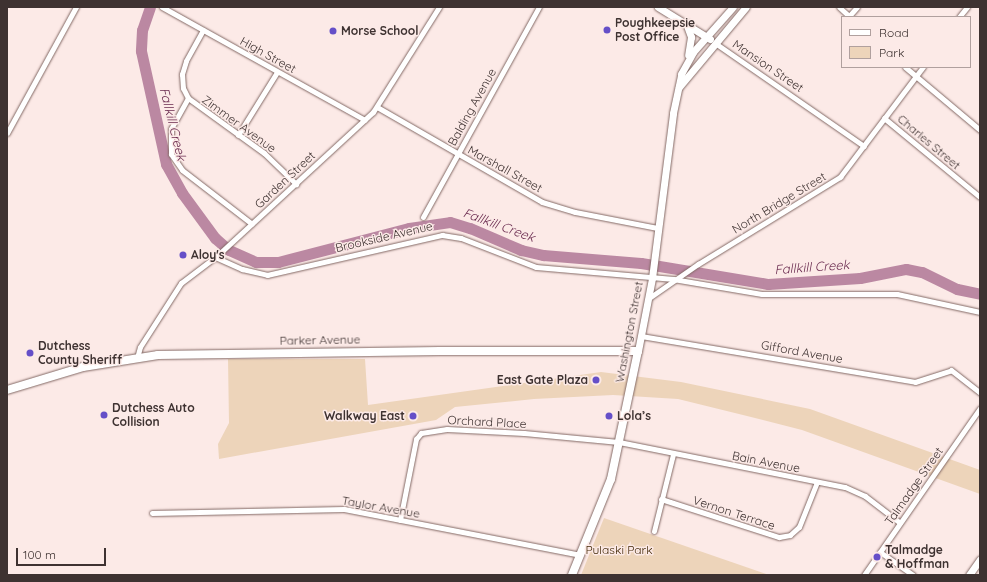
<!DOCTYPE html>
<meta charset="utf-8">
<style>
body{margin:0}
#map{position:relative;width:987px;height:582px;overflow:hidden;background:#fceae7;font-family:Quicksand,sans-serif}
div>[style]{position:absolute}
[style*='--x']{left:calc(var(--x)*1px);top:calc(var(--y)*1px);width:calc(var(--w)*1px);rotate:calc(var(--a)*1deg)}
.green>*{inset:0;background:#edd4ba}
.river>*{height:11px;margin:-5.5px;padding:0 5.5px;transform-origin:5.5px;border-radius:5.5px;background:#bb88a2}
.roads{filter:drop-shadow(0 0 1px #836965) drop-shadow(0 0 1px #836965)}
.street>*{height:5px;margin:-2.5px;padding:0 2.5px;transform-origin:2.5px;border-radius:2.5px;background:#fff}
.secondary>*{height:7px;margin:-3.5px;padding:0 3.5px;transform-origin:3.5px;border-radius:3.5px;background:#fff}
.primary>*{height:8px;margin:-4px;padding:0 4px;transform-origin:4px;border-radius:4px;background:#fff}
.dots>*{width:11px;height:11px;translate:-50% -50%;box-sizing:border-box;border:2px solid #fceae7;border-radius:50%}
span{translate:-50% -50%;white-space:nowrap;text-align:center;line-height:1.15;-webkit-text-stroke:3px #fceae7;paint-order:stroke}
.poi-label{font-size:12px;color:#3e3231;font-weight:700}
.left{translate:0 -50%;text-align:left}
.right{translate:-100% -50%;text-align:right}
.street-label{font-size:12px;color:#3e3231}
.park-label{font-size:12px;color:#412705}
.water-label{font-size:13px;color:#6a2b4f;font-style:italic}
.frame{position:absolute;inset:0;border:8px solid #3e3231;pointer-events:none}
.legend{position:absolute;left:841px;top:16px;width:130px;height:52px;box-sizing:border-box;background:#fceae7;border:1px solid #b0a09e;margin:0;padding:5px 7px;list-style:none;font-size:12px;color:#3e3231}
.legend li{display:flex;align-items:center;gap:8px;height:20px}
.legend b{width:20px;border:1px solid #b0a09e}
.scale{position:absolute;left:16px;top:548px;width:90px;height:18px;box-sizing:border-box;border:2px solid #3e3231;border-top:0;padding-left:5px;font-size:12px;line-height:14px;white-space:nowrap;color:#3e3231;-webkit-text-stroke:3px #fceae7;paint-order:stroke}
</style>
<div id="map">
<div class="green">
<i style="clip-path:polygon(228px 359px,365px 359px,368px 405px,601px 372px,681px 382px,810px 409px,980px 470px,980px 494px,802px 430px,743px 415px,678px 399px,613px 395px,534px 399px,455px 407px,436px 420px,219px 459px,218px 444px,229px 423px)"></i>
<i style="clip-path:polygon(604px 518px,769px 575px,581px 575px)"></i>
</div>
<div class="river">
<i style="--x:150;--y:7;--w:24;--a:109"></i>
<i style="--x:142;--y:30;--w:21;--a:93"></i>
<i style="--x:141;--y:51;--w:116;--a:77.5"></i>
<i style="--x:166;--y:164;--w:33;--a:61"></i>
<i style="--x:182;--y:193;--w:56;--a:53.7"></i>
<i style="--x:215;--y:238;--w:18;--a:41"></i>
<i style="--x:229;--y:250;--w:30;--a:24"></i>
<i style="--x:256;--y:262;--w:22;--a:0"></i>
<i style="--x:278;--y:262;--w:135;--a:-14.5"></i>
<i style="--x:409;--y:228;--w:41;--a:-8.3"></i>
<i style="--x:450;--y:222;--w:21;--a:17"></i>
<i style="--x:470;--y:228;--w:56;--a:23.3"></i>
<i style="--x:521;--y:250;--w:23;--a:13"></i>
<i style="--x:543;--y:255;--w:98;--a:4.7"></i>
<i style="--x:641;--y:263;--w:129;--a:9.4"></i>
<i style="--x:768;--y:284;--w:92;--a:-3.7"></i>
<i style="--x:860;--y:278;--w:47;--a:-11.1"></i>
<i style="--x:906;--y:269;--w:16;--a:11"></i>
<i style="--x:922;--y:272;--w:39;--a:26"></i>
<i style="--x:957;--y:289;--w:24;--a:12"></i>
</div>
<div class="roads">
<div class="street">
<i style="--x:162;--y:7;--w:232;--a:29.1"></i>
<i style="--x:839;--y:7;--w:15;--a:42"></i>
<i style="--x:849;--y:16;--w:12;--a:-48"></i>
<i style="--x:959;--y:17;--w:13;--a:-51"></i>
<i style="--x:203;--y:30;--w:35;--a:119"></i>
<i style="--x:186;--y:61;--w:14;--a:107"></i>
<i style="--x:182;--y:74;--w:14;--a:86"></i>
<i style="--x:183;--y:88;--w:11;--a:63"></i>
<i style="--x:188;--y:98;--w:94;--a:35.9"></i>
<i style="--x:264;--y:153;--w:45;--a:44.1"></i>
<i style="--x:715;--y:43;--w:181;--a:34.7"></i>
<i style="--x:905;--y:67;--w:98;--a:40"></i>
<i style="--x:188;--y:98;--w:35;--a:119"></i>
<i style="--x:171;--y:129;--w:25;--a:90"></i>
<i style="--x:171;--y:154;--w:19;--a:55"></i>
<i style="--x:182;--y:170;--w:88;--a:37.6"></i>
<i style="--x:377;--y:107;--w:190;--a:29.9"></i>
<i style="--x:542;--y:202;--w:34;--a:17"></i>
<i style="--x:575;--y:212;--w:84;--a:11"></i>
<i style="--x:884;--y:118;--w:124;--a:39.5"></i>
<i style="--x:7;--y:133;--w:144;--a:-61.3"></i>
<i style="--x:238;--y:135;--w:74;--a:-58.2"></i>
<i style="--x:423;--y:217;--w:240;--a:-61.1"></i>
<i style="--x:215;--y:257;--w:30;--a:24"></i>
<i style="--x:242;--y:269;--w:26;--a:13"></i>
<i style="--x:267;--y:275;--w:180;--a:-12.9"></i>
<i style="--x:442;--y:235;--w:19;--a:9"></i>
<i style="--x:461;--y:238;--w:80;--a:21.1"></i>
<i style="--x:536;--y:267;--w:138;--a:5"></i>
<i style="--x:673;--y:279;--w:90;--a:9.6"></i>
<i style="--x:762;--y:294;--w:135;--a:0"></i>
<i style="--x:897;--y:294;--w:85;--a:12.2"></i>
<i style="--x:649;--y:298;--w:60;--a:-34.8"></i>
<i style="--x:698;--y:264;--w:167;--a:-31.5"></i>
<i style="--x:840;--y:177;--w:138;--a:-53"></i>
<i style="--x:641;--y:336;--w:278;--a:9.5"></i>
<i style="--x:915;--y:382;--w:38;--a:-18"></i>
<i style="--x:951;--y:370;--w:37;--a:38"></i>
<i style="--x:137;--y:358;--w:11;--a:-75"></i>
<i style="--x:140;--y:347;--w:76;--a:-57.4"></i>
<i style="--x:181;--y:283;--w:48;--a:-37.3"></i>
<i style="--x:219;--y:254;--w:209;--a:-42.7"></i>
<i style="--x:373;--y:112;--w:124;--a:-57.8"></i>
<i style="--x:661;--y:499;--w:124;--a:17.9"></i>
<i style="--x:779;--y:537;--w:11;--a:-10"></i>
<i style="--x:790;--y:535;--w:12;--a:-42"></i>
<i style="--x:799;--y:527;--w:48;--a:-68.2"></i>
<i style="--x:152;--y:513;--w:192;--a:-1.2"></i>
<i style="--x:344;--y:509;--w:240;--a:11"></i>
<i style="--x:400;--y:520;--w:83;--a:-78.8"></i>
<i style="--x:416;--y:439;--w:8;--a:-50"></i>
<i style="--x:421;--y:433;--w:26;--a:-9"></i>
<i style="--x:447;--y:429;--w:77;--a:3"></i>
<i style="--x:524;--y:433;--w:95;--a:5.4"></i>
<i style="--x:619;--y:442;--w:230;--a:11.3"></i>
<i style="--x:845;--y:487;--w:22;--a:24"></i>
<i style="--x:865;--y:496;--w:44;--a:37.6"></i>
<i style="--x:654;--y:531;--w:79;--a:-76.1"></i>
<i style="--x:880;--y:552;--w:40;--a:34.9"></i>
<i style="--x:864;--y:575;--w:203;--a:-55.2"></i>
</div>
<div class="secondary">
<i style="--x:658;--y:7;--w:61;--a:31.6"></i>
<i style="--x:686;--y:23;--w:15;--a:70"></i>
<i style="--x:691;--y:37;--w:18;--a:99"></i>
<i style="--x:679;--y:87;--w:104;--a:-50.1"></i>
<i style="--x:638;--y:351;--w:74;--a:-79.1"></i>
<i style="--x:652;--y:278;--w:166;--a:-82.7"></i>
<i style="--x:673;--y:113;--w:40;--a:-78"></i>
<i style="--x:681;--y:74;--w:25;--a:-61"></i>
<i style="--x:693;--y:52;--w:60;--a:-48.4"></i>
<i style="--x:969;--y:575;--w:19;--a:-55"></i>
</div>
<div class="primary">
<i style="--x:7;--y:390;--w:79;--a:-16.8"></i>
<i style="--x:83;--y:367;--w:76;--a:-9.1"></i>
<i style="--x:158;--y:355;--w:282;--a:-0.8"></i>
<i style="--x:440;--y:351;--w:198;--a:0"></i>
<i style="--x:638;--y:351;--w:131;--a:101.9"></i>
<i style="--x:611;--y:479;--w:104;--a:112.1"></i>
</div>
</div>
<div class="dots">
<i style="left:607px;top:30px;background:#654fc8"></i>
<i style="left:333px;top:31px;background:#654fc8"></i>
<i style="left:183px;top:255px;background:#654fc8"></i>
<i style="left:30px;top:353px;background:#654fc8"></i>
<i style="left:596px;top:380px;background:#654fc8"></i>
<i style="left:104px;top:415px;background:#654fc8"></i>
<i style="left:413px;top:416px;background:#654fc8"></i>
<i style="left:609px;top:416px;background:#654fc8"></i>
<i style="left:877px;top:557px;background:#654fc8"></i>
</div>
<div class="poi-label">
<span class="left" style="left:615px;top:30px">Poughkeepsie<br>Post Office</span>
<span class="left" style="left:341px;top:31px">Morse School</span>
<span class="left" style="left:191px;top:255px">Aloy's</span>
<span class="left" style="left:38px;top:353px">Dutchess<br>County Sheriff</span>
<span class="right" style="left:588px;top:380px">East Gate Plaza</span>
<span class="left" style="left:112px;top:415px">Dutchess Auto<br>Collision</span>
<span class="right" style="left:405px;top:416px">Walkway East</span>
<span class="left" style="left:617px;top:416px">Lola’s</span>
<span class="left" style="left:885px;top:557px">Talmadge<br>&amp; Hoffman</span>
</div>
<div class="street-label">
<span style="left:268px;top:55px;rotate:29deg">High Street</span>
<span style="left:768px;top:66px;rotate:34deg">Mansion Street</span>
<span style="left:472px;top:107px;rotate:-61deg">Balding Avenue</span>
<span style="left:239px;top:124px;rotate:36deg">Zimmer Avenue</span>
<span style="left:929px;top:142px;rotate:40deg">Charles Street</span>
<span style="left:505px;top:169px;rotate:29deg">Marshall Street</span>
<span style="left:285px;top:180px;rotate:-43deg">Garden Street</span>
<span style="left:779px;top:203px;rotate:-31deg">North Bridge Street</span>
<span style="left:384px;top:237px;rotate:-13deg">Brookside Avenue</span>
<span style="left:629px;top:332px;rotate:-79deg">Washington Street</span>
<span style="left:320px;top:340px;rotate:-1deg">Parker Avenue</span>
<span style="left:802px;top:352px;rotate:10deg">Gifford Avenue</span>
<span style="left:487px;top:422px;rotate:3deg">Orchard Place</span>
<span style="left:766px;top:462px;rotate:11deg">Bain Avenue</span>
<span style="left:914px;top:486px;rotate:-55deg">Talmadge Street</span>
<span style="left:381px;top:507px;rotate:10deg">Taylor Avenue</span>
<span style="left:734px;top:513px;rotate:18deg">Vernon Terrace</span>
</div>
<div class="park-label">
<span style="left:619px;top:550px">Pulaski Park</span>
</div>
<div class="water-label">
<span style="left:173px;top:124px;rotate:76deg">Fallkill Creek</span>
<span style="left:499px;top:225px;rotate:20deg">Fallkill Creek</span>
<span style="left:812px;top:267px;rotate:-4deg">Fallkill Creek</span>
</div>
<div class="frame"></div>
<ul class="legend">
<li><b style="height:5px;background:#fff"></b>Road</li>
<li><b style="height:11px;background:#edd4ba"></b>Park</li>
</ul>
<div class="scale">100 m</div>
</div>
